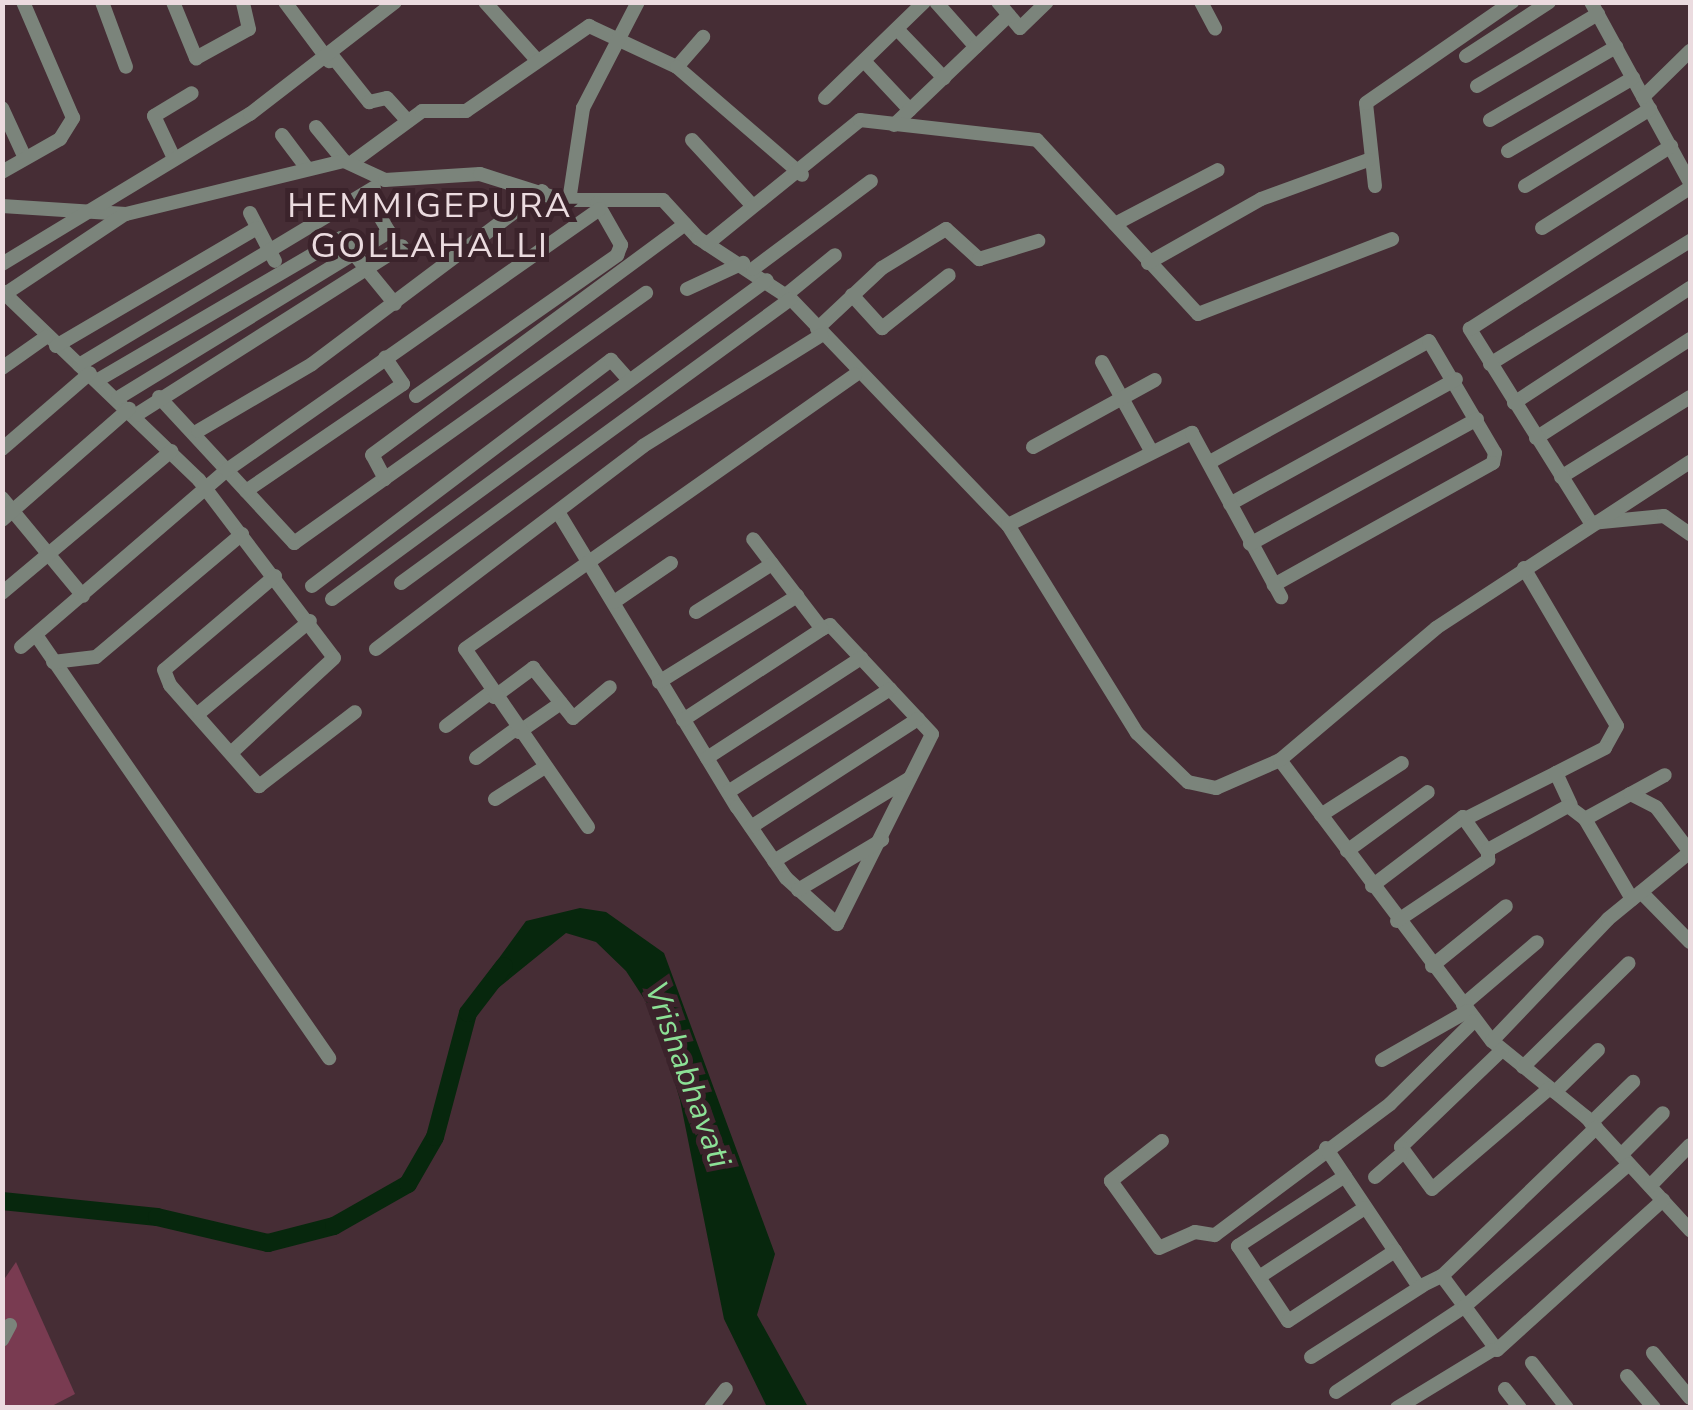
<!DOCTYPE html>
<style>
body{margin:0}
#map{position:relative;width:1693px;height:1410px;overflow:hidden;background:#462d35;font-family:"Nunito Sans",sans-serif}
div>[style]{position:absolute}
[style*='--x']{left:calc(var(--x)*1px);top:calc(var(--y)*1px);width:calc(var(--w)*1px);rotate:calc(var(--a)*1deg)}
.green>*{inset:0;background:#793b51}
.water>*{inset:0;background:#07270d}
.river>*{height:18px;margin:-9px;padding:0 9px;transform-origin:9px;border-radius:9px;background:#07270d}
.minor>*{height:14px;margin:-7px;padding:0 7px;transform-origin:7px;border-radius:7px;background:#7b847b}
span{translate:-50% -50%;white-space:nowrap;text-align:center;line-height:1.15;-webkit-text-stroke:10px #3b232b;paint-order:stroke}
.water-label{font-size:32px;color:#8ce196;font-style:italic}
.quarter-label{font-size:35px;color:#ebdbdf;letter-spacing:2.5px}
.frame{position:absolute;inset:0;border:5px solid #ebdbdf;pointer-events:none}
</style>
<div id="map">
<div class="green">
<i style="clip-path:polygon(16px 1262px,75px 1394px,50px 1407px,3px 1408px,3px 1281px)"></i>
</div>
<div class="water">
<i style="clip-path:polygon(580px 908px,606px 912px,664px 953px,775px 1254px,757px 1315px,808px 1407px,767px 1407px,724px 1319px,680px 1100px,656px 1017px,626px 971px,596px 942px,566px 933px,497px 989px,486px 976px,526px 921px)"></i>
</div>
<div class="river">
<i style="--x:2;--y:1201;--w:156;--a:5.9"></i>
<i style="--x:157;--y:1217;--w:114;--a:13.2"></i>
<i style="--x:268;--y:1243;--w:68;--a:-14.4"></i>
<i style="--x:334;--y:1226;--w:85;--a:-29.6"></i>
<i style="--x:408;--y:1184;--w:54;--a:-60.1"></i>
<i style="--x:435;--y:1137;--w:128;--a:-75.1"></i>
<i style="--x:468;--y:1013;--w:59;--a:-52.5"></i>
</div>
<div class="minor">
<i style="--x:102;--y:2;--w:69;--a:69.7"></i>
<i style="--x:173;--y:2;--w:61;--a:67.7"></i>
<i style="--x:196;--y:58;--w:60;--a:-28.7"></i>
<i style="--x:249;--y:29;--w:28;--a:-103"></i>
<i style="--x:285;--y:2;--w:74;--a:53.3"></i>
<i style="--x:485;--y:2;--w:76;--a:48.2"></i>
<i style="--x:936;--y:2;--w:60;--a:48.4"></i>
<i style="--x:998;--y:2;--w:34;--a:50"></i>
<i style="--x:1020;--y:28;--w:37;--a:-44"></i>
<i style="--x:1201;--y:2;--w:30;--a:62"></i>
<i style="--x:1591;--y:2;--w:206;--a:61.3"></i>
<i style="--x:897;--y:29;--w:68;--a:46.2"></i>
<i style="--x:1466;--y:56;--w:99;--a:-33"></i>
<i style="--x:333;--y:57;--w:58;--a:51.3"></i>
<i style="--x:369;--y:102;--w:18;--a:-13"></i>
<i style="--x:387;--y:98;--w:31;--a:48"></i>
<i style="--x:864;--y:61;--w:67;--a:46.8"></i>
<i style="--x:677;--y:67;--w:40;--a:-49"></i>
<i style="--x:1477;--y:86;--w:141;--a:-30.8"></i>
<i style="--x:1643;--y:97;--w:66;--a:-44.4"></i>
<i style="--x:825;--y:98;--w:138;--a:-44.1"></i>
<i style="--x:2;--y:108;--w:55;--a:65.3"></i>
<i style="--x:1490;--y:120;--w:146;--a:-30.1"></i>
<i style="--x:894;--y:125;--w:159;--a:-43.7"></i>
<i style="--x:316;--y:127;--w:44;--a:50.5"></i>
<i style="--x:282;--y:135;--w:40;--a:53"></i>
<i style="--x:692;--y:140;--w:88;--a:47.3"></i>
<i style="--x:1508;--y:151;--w:145;--a:-30.3"></i>
<i style="--x:172;--y:154;--w:42;--a:-115.3"></i>
<i style="--x:154;--y:116;--w:44;--a:-31.2"></i>
<i style="--x:354;--y:161;--w:84;--a:-36.3"></i>
<i style="--x:422;--y:111;--w:44;--a:0"></i>
<i style="--x:466;--y:111;--w:150;--a:-34.6"></i>
<i style="--x:589;--y:26;--w:97;--a:25"></i>
<i style="--x:677;--y:67;--w:165;--a:40.8"></i>
<i style="--x:2;--y:172;--w:67;--a:-29.6"></i>
<i style="--x:60;--y:139;--w:25;--a:-58"></i>
<i style="--x:73;--y:118;--w:126;--a:-113.3"></i>
<i style="--x:1375;--y:186;--w:83;--a:-96.2"></i>
<i style="--x:1366;--y:103;--w:178;--a:-34.7"></i>
<i style="--x:1525;--y:186;--w:147;--a:-31.6"></i>
<i style="--x:569;--y:201;--w:94;--a:-81.4"></i>
<i style="--x:583;--y:108;--w:119;--a:-62.6"></i>
<i style="--x:2;--y:206;--w:124;--a:3.7"></i>
<i style="--x:126;--y:214;--w:224;--a:-13.7"></i>
<i style="--x:344;--y:161;--w:45;--a:24.9"></i>
<i style="--x:385;--y:180;--w:95;--a:-3.6"></i>
<i style="--x:480;--y:174;--w:86;--a:17.6"></i>
<i style="--x:562;--y:200;--w:101;--a:0"></i>
<i style="--x:663;--y:200;--w:52;--a:47.4"></i>
<i style="--x:698;--y:238;--w:111;--a:33.3"></i>
<i style="--x:791;--y:299;--w:313;--a:46.2"></i>
<i style="--x:1008;--y:525;--w:245;--a:58.2"></i>
<i style="--x:1137;--y:733;--w:71;--a:43.9"></i>
<i style="--x:1188;--y:782;--w:29;--a:12"></i>
<i style="--x:1216;--y:788;--w:70;--a:-23.6"></i>
<i style="--x:1280;--y:760;--w:352;--a:53"></i>
<i style="--x:1492;--y:1041;--w:121;--a:39"></i>
<i style="--x:1586;--y:1117;--w:154;--a:47.4"></i>
<i style="--x:250;--y:213;--w:54;--a:62.5"></i>
<i style="--x:1115;--y:224;--w:116;--a:-27.7"></i>
<i style="--x:1542;--y:228;--w:153;--a:-32.4"></i>
<i style="--x:707;--y:244;--w:197;--a:-39"></i>
<i style="--x:860;--y:120;--w:178;--a:6.4"></i>
<i style="--x:1037;--y:140;--w:237;--a:47.2"></i>
<i style="--x:1198;--y:314;--w:208;--a:-21.1"></i>
<i style="--x:1148;--y:263;--w:130;--a:-29.5"></i>
<i style="--x:1261;--y:199;--w:114;--a:-20"></i>
<i style="--x:2;--y:264;--w:290;--a:-31.2"></i>
<i style="--x:250;--y:114;--w:183;--a:-37.7"></i>
<i style="--x:753;--y:269;--w:147;--a:-36.7"></i>
<i style="--x:687;--y:289;--w:62;--a:-24.9"></i>
<i style="--x:2;--y:291;--w:273;--a:43.8"></i>
<i style="--x:199;--y:480;--w:223;--a:52.8"></i>
<i style="--x:334;--y:658;--w:139;--a:137.3"></i>
<i style="--x:5;--y:294;--w:144;--a:-33.7"></i>
<i style="--x:786;--y:295;--w:63;--a:-39.2"></i>
<i style="--x:852;--y:295;--w:45;--a:47.7"></i>
<i style="--x:882;--y:328;--w:85;--a:-38.3"></i>
<i style="--x:817;--y:329;--w:89;--a:-43.2"></i>
<i style="--x:882;--y:268;--w:75;--a:-31.4"></i>
<i style="--x:946;--y:229;--w:45;--a:42.3"></i>
<i style="--x:979;--y:259;--w:62;--a:-17"></i>
<i style="--x:56;--y:346;--w:233;--a:-30.4"></i>
<i style="--x:1102;--y:362;--w:99;--a:61.1"></i>
<i style="--x:1490;--y:364;--w:235;--a:-31.6"></i>
<i style="--x:79;--y:365;--w:344;--a:-31"></i>
<i style="--x:2;--y:368;--w:54;--a:-35.2"></i>
<i style="--x:98;--y:380;--w:281;--a:-30.3"></i>
<i style="--x:341;--y:238;--w:85;--a:50.7"></i>
<i style="--x:416;--y:396;--w:246;--a:-35"></i>
<i style="--x:617;--y:255;--w:11;--a:-68"></i>
<i style="--x:621;--y:245;--w:48;--a:-119.7"></i>
<i style="--x:159;--y:397;--w:199;--a:47.2"></i>
<i style="--x:294;--y:543;--w:432;--a:-35.4"></i>
<i style="--x:118;--y:398;--w:318;--a:-31.5"></i>
<i style="--x:389;--y:232;--w:45;--a:-120.5"></i>
<i style="--x:1514;--y:403;--w:210;--a:-33.2"></i>
<i style="--x:136;--y:415;--w:315;--a:-32.4"></i>
<i style="--x:198;--y:431;--w:132;--a:-30.4"></i>
<i style="--x:312;--y:364;--w:288;--a:-36.9"></i>
<i style="--x:1536;--y:438;--w:183;--a:-32.7"></i>
<i style="--x:1033;--y:447;--w:139;--a:-28.8"></i>
<i style="--x:2;--y:449;--w:116;--a:-40.8"></i>
<i style="--x:1210;--y:462;--w:250;--a:-28.9"></i>
<i style="--x:1429;--y:341;--w:130;--a:59.5"></i>
<i style="--x:1495;--y:453;--w:10;--a:101"></i>
<i style="--x:1493;--y:463;--w:251;--a:150.9"></i>
<i style="--x:1561;--y:477;--w:152;--a:-31.8"></i>
<i style="--x:385;--y:479;--w:27;--a:-118"></i>
<i style="--x:372;--y:455;--w:389;--a:-36.4"></i>
<i style="--x:246;--y:491;--w:190;--a:-34.3"></i>
<i style="--x:403;--y:384;--w:32;--a:-124"></i>
<i style="--x:2;--y:498;--w:127;--a:50.4"></i>
<i style="--x:1230;--y:504;--w:258;--a:-28.9"></i>
<i style="--x:558;--y:512;--w:345;--a:58.8"></i>
<i style="--x:737;--y:807;--w:86;--a:55.4"></i>
<i style="--x:786;--y:878;--w:69;--a:42"></i>
<i style="--x:837;--y:924;--w:212;--a:-63.4"></i>
<i style="--x:932;--y:734;--w:149;--a:-133.1"></i>
<i style="--x:830;--y:625;--w:9;--a:153"></i>
<i style="--x:822;--y:629;--w:113;--a:-127.5"></i>
<i style="--x:2;--y:520;--w:169;--a:-41.2"></i>
<i style="--x:1591;--y:523;--w:229;--a:-122"></i>
<i style="--x:1470;--y:329;--w:261;--a:-32.7"></i>
<i style="--x:1591;--y:523;--w:73;--a:-5.5"></i>
<i style="--x:1664;--y:516;--w:32;--a:35"></i>
<i style="--x:1008;--y:525;--w:206;--a:-26.6"></i>
<i style="--x:1192;--y:433;--w:187;--a:61.5"></i>
<i style="--x:1250;--y:544;--w:259;--a:-28.8"></i>
<i style="--x:1524;--y:568;--w:183;--a:59.5"></i>
<i style="--x:1617;--y:726;--w:25;--a:119"></i>
<i style="--x:1605;--y:748;--w:55;--a:153"></i>
<i style="--x:275;--y:576;--w:145;--a:139.7"></i>
<i style="--x:164;--y:670;--w:16;--a:68"></i>
<i style="--x:170;--y:685;--w:135;--a:48.6"></i>
<i style="--x:259;--y:786;--w:121;--a:-37.6"></i>
<i style="--x:401;--y:583;--w:482;--a:-36.1"></i>
<i style="--x:312;--y:586;--w:375;--a:-37.1"></i>
<i style="--x:611;--y:360;--w:25;--a:48"></i>
<i style="--x:2;--y:593;--w:221;--a:-40"></i>
<i style="--x:332;--y:599;--w:539;--a:-36.25"></i>
<i style="--x:614;--y:602;--w:69;--a:-34.4"></i>
<i style="--x:696;--y:612;--w:90;--a:-32.3"></i>
<i style="--x:36;--y:635;--w:515;--a:55.29"></i>
<i style="--x:21;--y:647;--w:272;--a:-40.7"></i>
<i style="--x:227;--y:470;--w:455;--a:-35"></i>
<i style="--x:376;--y:649;--w:335;--a:-37.2"></i>
<i style="--x:643;--y:446;--w:210;--a:-31.9"></i>
<i style="--x:53;--y:662;--w:43;--a:-6.6"></i>
<i style="--x:96;--y:657;--w:191;--a:-40.1"></i>
<i style="--x:659;--y:682;--w:163;--a:-31.9"></i>
<i style="--x:494;--y:697;--w:49;--a:-36.6"></i>
<i style="--x:533;--y:668;--w:64;--a:51.3"></i>
<i style="--x:573;--y:718;--w:48;--a:-40"></i>
<i style="--x:199;--y:713;--w:144;--a:-39.7"></i>
<i style="--x:683;--y:720;--w:166;--a:-33.2"></i>
<i style="--x:446;--y:726;--w:56;--a:-37.1"></i>
<i style="--x:519;--y:732;--w:51;--a:-34.6"></i>
<i style="--x:476;--y:758;--w:51;--a:-36.2"></i>
<i style="--x:707;--y:758;--w:184;--a:-33"></i>
<i style="--x:1280;--y:760;--w:204;--a:-40.2"></i>
<i style="--x:1436;--y:628;--w:303;--a:-33.2"></i>
<i style="--x:728;--y:792;--w:192;--a:-32.4"></i>
<i style="--x:495;--y:799;--w:59;--a:-32.6"></i>
<i style="--x:1321;--y:815;--w:96;--a:-32.7"></i>
<i style="--x:1467;--y:818;--w:100;--a:-26.8"></i>
<i style="--x:1556;--y:773;--w:35;--a:65"></i>
<i style="--x:1585;--y:819;--w:93;--a:59.6"></i>
<i style="--x:588;--y:827;--w:216;--a:-124.6"></i>
<i style="--x:465;--y:649;--w:477;--a:-35.1"></i>
<i style="--x:751;--y:827;--w:199;--a:-32.9"></i>
<i style="--x:1347;--y:851;--w:100;--a:-36.1"></i>
<i style="--x:774;--y:861;--w:159;--a:-31.4"></i>
<i style="--x:1372;--y:886;--w:114;--a:-37.2"></i>
<i style="--x:1463;--y:817;--w:42;--a:54.8"></i>
<i style="--x:798;--y:890;--w:98;--a:-30.8"></i>
<i style="--x:1641;--y:892;--w:70;--a:45.6"></i>
<i style="--x:1397;--y:921;--w:110;--a:-33.8"></i>
<i style="--x:1488;--y:860;--w:10;--a:-90"></i>
<i style="--x:1488;--y:850;--w:91;--a:-28.8"></i>
<i style="--x:1568;--y:806;--w:21;--a:37"></i>
<i style="--x:1585;--y:819;--w:91;--a:-28.8"></i>
<i style="--x:1432;--y:966;--w:95;--a:-39"></i>
<i style="--x:1463;--y:1005;--w:97;--a:-40.4"></i>
<i style="--x:1492;--y:1041;--w:168;--a:-46.4"></i>
<i style="--x:1608;--y:919;--w:106;--a:-39.3"></i>
<i style="--x:1690;--y:852;--w:56;--a:-127.1"></i>
<i style="--x:1656;--y:807;--w:29;--a:-153"></i>
<i style="--x:1502;--y:1050;--w:140;--a:136.2"></i>
<i style="--x:1401;--y:1147;--w:52;--a:53.6"></i>
<i style="--x:1432;--y:1189;--w:155;--a:-40.6"></i>
<i style="--x:1382;--y:1060;--w:99;--a:-29.7"></i>
<i style="--x:1523;--y:1067;--w:148;--a:-44.5"></i>
<i style="--x:1555;--y:1092;--w:60;--a:-44.3"></i>
<i style="--x:1591;--y:1123;--w:59;--a:-44.3"></i>
<i style="--x:1162;--y:1141;--w:65;--a:141.9"></i>
<i style="--x:1111;--y:1181;--w:82;--a:54.4"></i>
<i style="--x:1159;--y:1248;--w:39;--a:-24"></i>
<i style="--x:1195;--y:1232;--w:20;--a:9"></i>
<i style="--x:1215;--y:1235;--w:219;--a:-36.8"></i>
<i style="--x:1390;--y:1104;--w:118;--a:-44.7"></i>
<i style="--x:1326;--y:1148;--w:167;--a:56.2"></i>
<i style="--x:1419;--y:1287;--w:25;--a:-26"></i>
<i style="--x:1442;--y:1276;--w:214;--a:-43.9"></i>
<i style="--x:1621;--y:1155;--w:59;--a:-45"></i>
<i style="--x:1345;--y:1176;--w:128;--a:146.8"></i>
<i style="--x:1238;--y:1246;--w:90;--a:56.3"></i>
<i style="--x:1288;--y:1321;--w:128;--a:-33.2"></i>
<i style="--x:1375;--y:1177;--w:35;--a:-41"></i>
<i style="--x:1650;--y:1186;--w:57;--a:-45.7"></i>
<i style="--x:1442;--y:1276;--w:92;--a:53.4"></i>
<i style="--x:1497;--y:1350;--w:224;--a:-42.1"></i>
<i style="--x:1259;--y:1277;--w:126;--a:-33.1"></i>
<i style="--x:2;--y:1340;--w:17;--a:-62"></i>
<i style="--x:1653;--y:1353;--w:58;--a:50.6"></i>
<i style="--x:1311;--y:1357;--w:132;--a:-32.6"></i>
<i style="--x:1532;--y:1363;--w:57;--a:52.1"></i>
<i style="--x:1627;--y:1376;--w:42;--a:49.8"></i>
<i style="--x:1505;--y:1389;--w:24;--a:52"></i>
<i style="--x:1336;--y:1392;--w:154;--a:-33.6"></i>
<i style="--x:1464;--y:1307;--w:218;--a:-40.9"></i>
<i style="--x:711;--y:1408;--w:24;--a:-52"></i>
<i style="--x:1397;--y:1408;--w:111;--a:-31.4"></i>
</div>
<div class="water-label">
<span style="left:687px;top:1075px;rotate:70deg">Vrishabhavati</span>
</div>
<div class="quarter-label">
<span style="left:430px;top:226px">HEMMIGEPURA<br>GOLLAHALLI</span>
</div>
<div class="frame"></div>
</div>
